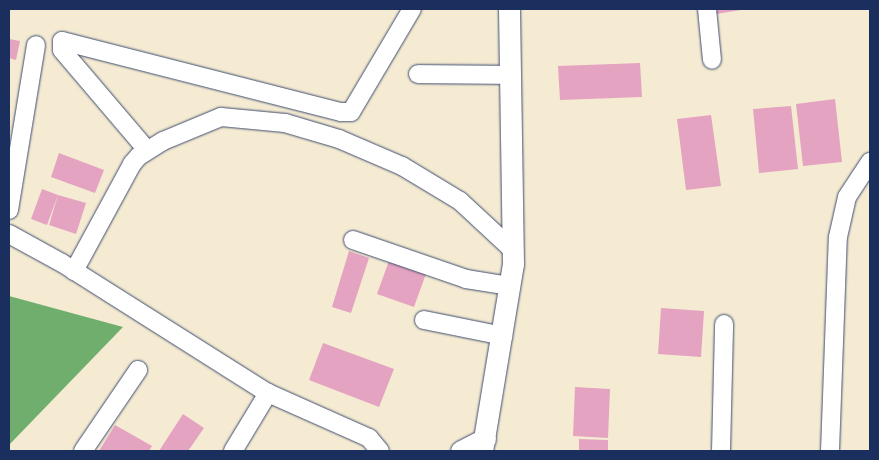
<!DOCTYPE html>
<style>
body{margin:0}
#map{position:relative;width:879px;height:460px;overflow:hidden;background:#f5ebd2;font-family:Mali,sans-serif}
div>[style]{position:absolute}
[style*='--x']{left:calc(var(--x)*1px);top:calc(var(--y)*1px);width:calc(var(--w)*1px);rotate:calc(var(--a)*1deg)}
.forest>*{inset:0;background:#70ae6e}
.building>*{inset:0;background:#e4a3c0}
.roads{filter:drop-shadow(0 0 1px #3c4b6f) drop-shadow(0 0 1px #3c4b6f)}
.minor>*{height:18px;margin:-9px;padding:0 9px;transform-origin:9px;border-radius:9px;background:#fff}
.major>*{height:21px;margin:-10.5px;padding:0 10.5px;transform-origin:10.5px;border-radius:10.5px;background:#fff}
span{translate:-50% -50%;white-space:nowrap;text-align:center;line-height:1.15;-webkit-text-stroke:4px #fcf5e5;paint-order:stroke}
.frame{position:absolute;inset:0;border:10px solid #1b2f5e;pointer-events:none}
</style>
<div id="map">
<div class="forest">
<i style="clip-path:polygon(9px 296px,123px 327px,9px 445px)"></i>
</div>
<div class="building">
<i style="clip-path:polygon(715px 9px,741px 9px,741px 10px,716px 14px)"></i>
<i style="clip-path:polygon(9px 39px,20px 41px,16px 60px,9px 58px)"></i>
<i style="clip-path:polygon(640px 63px,642px 97px,560px 100px,558px 66px)"></i>
<i style="clip-path:polygon(835px 99px,842px 162px,803px 166px,796px 104px)"></i>
<i style="clip-path:polygon(791px 106px,798px 169px,759px 173px,753px 109px)"></i>
<i style="clip-path:polygon(711px 115px,721px 186px,686px 190px,677px 119px)"></i>
<i style="clip-path:polygon(59px 153px,104px 170px,95px 193px,51px 177px)"></i>
<i style="clip-path:polygon(42px 189px,58px 195px,47px 225px,31px 219px)"></i>
<i style="clip-path:polygon(58px 195px,86px 203px,76px 234px,49px 225px)"></i>
<i style="clip-path:polygon(349px 251px,369px 258px,351px 313px,332px 307px)"></i>
<i style="clip-path:polygon(390px 258px,427px 271px,414px 307px,377px 294px)"></i>
<i style="clip-path:polygon(661px 308px,704px 311px,701px 357px,658px 354px)"></i>
<i style="clip-path:polygon(323px 343px,394px 369px,379px 407px,309px 380px)"></i>
<i style="clip-path:polygon(575px 387px,610px 389px,608px 438px,573px 436px)"></i>
<i style="clip-path:polygon(183px 414px,204px 428px,188px 451px,159px 451px)"></i>
<i style="clip-path:polygon(115px 425px,152px 446px,149px 451px,99px 451px)"></i>
<i style="clip-path:polygon(579px 439px,608px 440px,608px 451px,579px 451px)"></i>
</div>
<div class="roads">
<div class="minor">
<i style="--x:707;--y:9;--w:51;--a:84.4"></i>
<i style="--x:418;--y:74;--w:93;--a:0.6"></i>
<i style="--x:147;--y:150;--w:131;--a:-130.4"></i>
<i style="--x:62;--y:50;--w:9;--a:-90"></i>
<i style="--x:62;--y:41;--w:288;--a:14.3"></i>
<i style="--x:341;--y:112;--w:10;--a:0"></i>
<i style="--x:351;--y:112;--w:120;--a:-59.4"></i>
<i style="--x:9;--y:210;--w:167;--a:-80.7"></i>
<i style="--x:9;--y:234;--w:60;--a:28.7"></i>
<i style="--x:62;--y:263;--w:244;--a:32.3"></i>
<i style="--x:268;--y:393;--w:111;--a:24"></i>
<i style="--x:369;--y:438;--w:17;--a:50"></i>
<i style="--x:353;--y:240;--w:120;--a:19"></i>
<i style="--x:466;--y:279;--w:45;--a:9"></i>
<i style="--x:74;--y:271;--w:122;--a:-61.5"></i>
<i style="--x:132;--y:164;--w:11;--a:-49"></i>
<i style="--x:139;--y:156;--w:28;--a:-32"></i>
<i style="--x:163;--y:141;--w:63;--a:-22.5"></i>
<i style="--x:221;--y:117;--w:64;--a:5.4"></i>
<i style="--x:285;--y:123;--w:56;--a:16.5"></i>
<i style="--x:339;--y:139;--w:69;--a:23.2"></i>
<i style="--x:402;--y:166;--w:68;--a:31.1"></i>
<i style="--x:460;--y:201;--w:74;--a:42.8"></i>
<i style="--x:424;--y:320;--w:81;--a:11.4"></i>
<i style="--x:83;--y:451;--w:98;--a:-55.8"></i>
<i style="--x:233;--y:451;--w:68;--a:-58.9"></i>
<i style="--x:721;--y:451;--w:127;--a:-88.6"></i>
<i style="--x:830;--y:451;--w:214;--a:-87.9"></i>
<i style="--x:838;--y:237;--w:41;--a:-77.3"></i>
<i style="--x:847;--y:197;--w:42;--a:-56.7"></i>
</div>
<div class="major">
<i style="--x:461;--y:451;--w:27;--a:-27"></i>
<i style="--x:482;--y:451;--w:190;--a:-80.6"></i>
<i style="--x:513;--y:264;--w:255;--a:-90.9"></i>
</div>
</div>
<div class="frame"></div>
</div>
